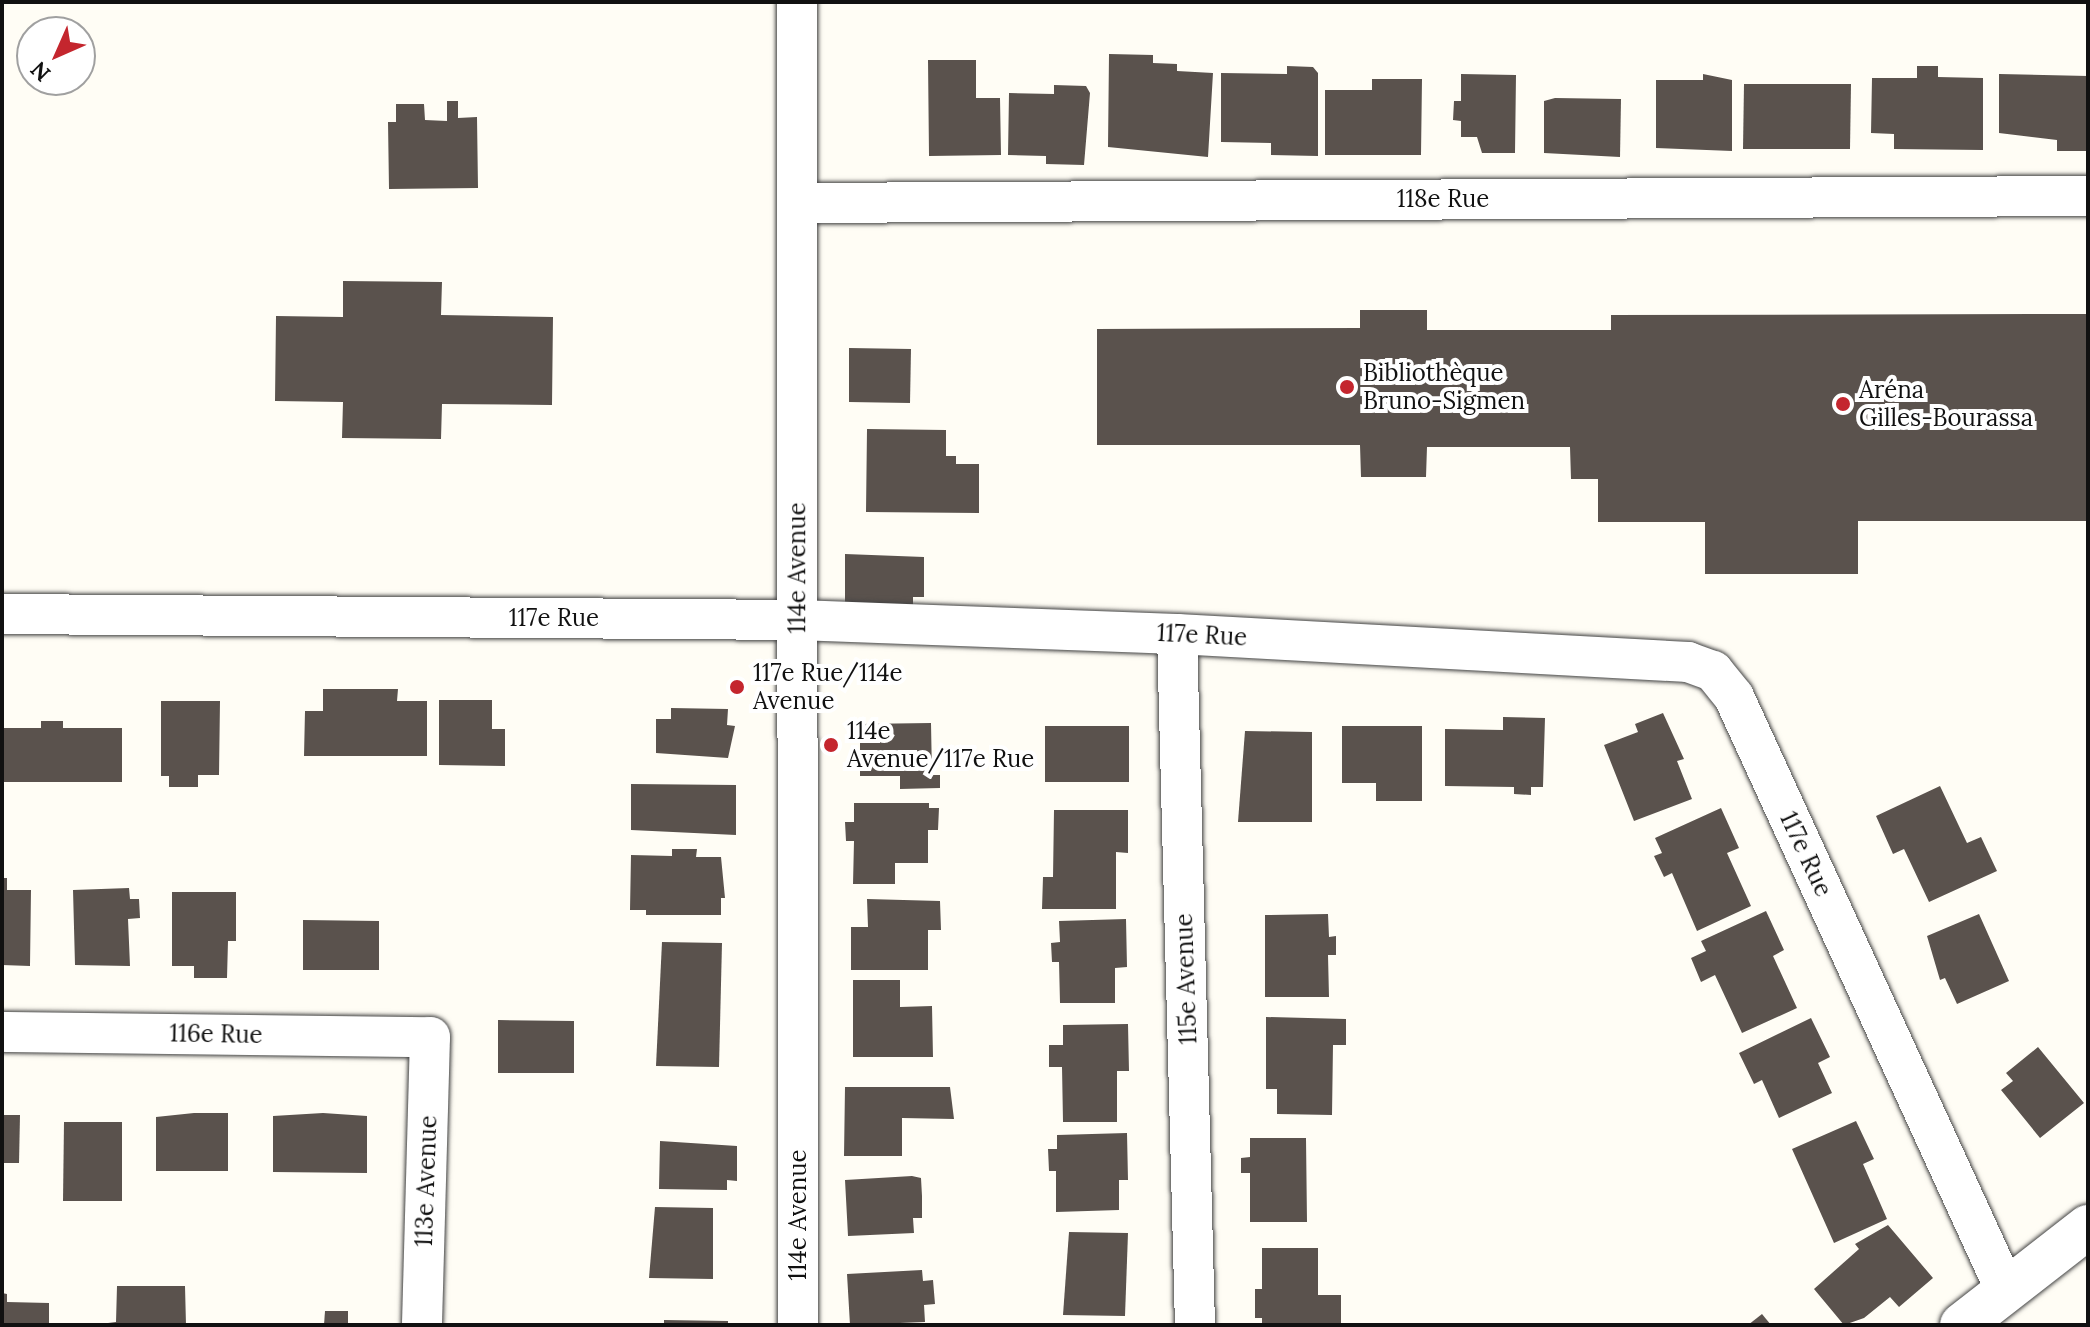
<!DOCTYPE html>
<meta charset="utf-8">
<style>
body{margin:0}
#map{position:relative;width:2090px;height:1327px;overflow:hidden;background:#fffdf5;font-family:Lora,serif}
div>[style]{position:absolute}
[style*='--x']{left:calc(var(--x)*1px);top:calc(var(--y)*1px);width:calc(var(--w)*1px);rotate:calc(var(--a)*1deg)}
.building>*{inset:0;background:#5a524d}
.roads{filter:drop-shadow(0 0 2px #444) drop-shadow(0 0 2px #444)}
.minor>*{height:40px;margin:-20px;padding:0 20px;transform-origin:20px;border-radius:20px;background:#fff}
.tertiary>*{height:44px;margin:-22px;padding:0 22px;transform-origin:22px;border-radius:22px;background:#fff}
.dots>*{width:22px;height:22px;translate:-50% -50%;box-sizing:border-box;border:4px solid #fff;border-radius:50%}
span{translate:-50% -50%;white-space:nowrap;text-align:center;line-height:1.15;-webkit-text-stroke:8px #fff;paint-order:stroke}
.street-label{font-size:24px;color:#111}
.poi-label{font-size:24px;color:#111}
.left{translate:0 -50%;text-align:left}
.frame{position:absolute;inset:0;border:4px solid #111;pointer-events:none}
.north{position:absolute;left:16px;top:16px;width:80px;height:80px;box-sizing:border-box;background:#fff;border:2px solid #a0a0a0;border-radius:50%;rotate:225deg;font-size:22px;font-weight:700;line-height:32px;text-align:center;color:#111}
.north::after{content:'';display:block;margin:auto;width:28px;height:36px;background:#c4262e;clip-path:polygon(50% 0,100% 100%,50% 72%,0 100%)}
</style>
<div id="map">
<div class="building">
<i style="clip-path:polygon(1109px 54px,1153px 55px,1153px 63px,1177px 64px,1177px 71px,1213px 73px,1208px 157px,1108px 147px)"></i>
<i style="clip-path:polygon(928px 60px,976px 60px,976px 98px,1000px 98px,1001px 155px,929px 156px)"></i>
<i style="clip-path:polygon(1287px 66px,1313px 67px,1318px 73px,1318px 156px,1271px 155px,1271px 143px,1221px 142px,1221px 73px,1287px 74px)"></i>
<i style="clip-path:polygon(1917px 66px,1938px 66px,1938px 77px,1983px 78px,1983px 150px,1894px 149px,1894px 134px,1871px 133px,1872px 78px,1917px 78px)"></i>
<i style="clip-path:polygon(1461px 74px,1516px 75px,1515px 153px,1482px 153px,1477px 137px,1461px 137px,1461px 121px,1453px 120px,1454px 101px,1461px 101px)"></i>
<i style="clip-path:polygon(1703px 74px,1732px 80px,1732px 151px,1656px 148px,1656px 80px,1703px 80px)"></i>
<i style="clip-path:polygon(1999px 74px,2088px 76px,2088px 151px,2057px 151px,2057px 140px,1999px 133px)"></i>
<i style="clip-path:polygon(1372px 79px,1422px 79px,1421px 155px,1325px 155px,1325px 90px,1372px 90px)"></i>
<i style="clip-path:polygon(1744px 84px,1851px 84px,1850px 149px,1743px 149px)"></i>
<i style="clip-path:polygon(1054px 85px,1086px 86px,1090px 93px,1084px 165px,1046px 164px,1046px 156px,1008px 155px,1009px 93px,1054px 94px)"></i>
<i style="clip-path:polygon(1555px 98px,1621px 99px,1620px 157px,1544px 153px,1544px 101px)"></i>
<i style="clip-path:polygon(447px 101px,458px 101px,458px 118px,477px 117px,478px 188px,389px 189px,388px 122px,396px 122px,396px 104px,424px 104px,425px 120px,447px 121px)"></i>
<i style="clip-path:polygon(343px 281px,442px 282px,441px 315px,553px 317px,552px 405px,442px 404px,441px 439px,342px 438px,343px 402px,275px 401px,276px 316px,343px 317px)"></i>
<i style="clip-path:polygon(1360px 310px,1427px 310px,1427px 330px,1611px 330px,1611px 315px,2088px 314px,2088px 521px,1858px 521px,1858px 574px,1705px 574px,1705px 522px,1598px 522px,1598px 479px,1571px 479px,1570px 447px,1427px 447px,1426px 477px,1361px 477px,1360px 445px,1097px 445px,1097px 329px,1360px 328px)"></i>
<i style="clip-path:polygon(849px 348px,911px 349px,910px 403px,849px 402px)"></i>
<i style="clip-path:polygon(867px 429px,946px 430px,946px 456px,956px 456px,956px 464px,979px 464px,979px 513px,866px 512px)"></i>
<i style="clip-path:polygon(845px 554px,924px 557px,924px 597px,913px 597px,913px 608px,845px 608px)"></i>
<i style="clip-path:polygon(323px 689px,398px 689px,397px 701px,427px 701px,427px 756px,304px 756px,305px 711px,323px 711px)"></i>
<i style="clip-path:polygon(439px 700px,492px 700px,492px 729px,505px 729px,505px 766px,439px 765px)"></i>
<i style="clip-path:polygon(161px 701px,220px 701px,219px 775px,198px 775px,198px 787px,169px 787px,169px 776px,161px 776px)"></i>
<i style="clip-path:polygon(671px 708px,728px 709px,727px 725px,735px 726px,728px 758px,656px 753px,656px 719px,671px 719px)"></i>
<i style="clip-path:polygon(1663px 713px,1684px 759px,1677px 761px,1692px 799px,1634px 821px,1604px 745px,1638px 732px,1635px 724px)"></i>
<i style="clip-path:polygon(1503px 717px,1545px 718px,1543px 787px,1531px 787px,1531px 795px,1514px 794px,1514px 787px,1445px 786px,1445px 729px,1503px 730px)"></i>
<i style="clip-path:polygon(41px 721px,63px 721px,63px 728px,122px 728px,122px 782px,2px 782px,2px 728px,41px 728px)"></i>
<i style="clip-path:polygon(931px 723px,932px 775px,940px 775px,940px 788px,900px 789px,900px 776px,860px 776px,860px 724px)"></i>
<i style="clip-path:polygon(1045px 726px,1129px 726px,1129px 782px,1045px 782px)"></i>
<i style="clip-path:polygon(1342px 726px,1422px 726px,1422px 801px,1376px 801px,1376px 783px,1342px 783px)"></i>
<i style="clip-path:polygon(1245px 731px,1312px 732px,1312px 822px,1238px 822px)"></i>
<i style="clip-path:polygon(631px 784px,736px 785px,736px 835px,631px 830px)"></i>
<i style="clip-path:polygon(1940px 786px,1967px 843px,1981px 837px,1997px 871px,1929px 902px,1904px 849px,1893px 854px,1876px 816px)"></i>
<i style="clip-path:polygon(854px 803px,929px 803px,929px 808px,939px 808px,938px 830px,928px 830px,928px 863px,895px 863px,895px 884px,853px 884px,854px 841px,846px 841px,845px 822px,854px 822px)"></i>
<i style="clip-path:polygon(1721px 808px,1739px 848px,1727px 853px,1751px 906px,1697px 931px,1672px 873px,1664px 877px,1654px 856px,1662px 853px,1655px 838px)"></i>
<i style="clip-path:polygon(1054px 810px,1128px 810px,1128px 853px,1116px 852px,1116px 909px,1042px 909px,1043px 877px,1053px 877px)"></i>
<i style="clip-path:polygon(672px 849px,697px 849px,696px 857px,721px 857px,725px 898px,721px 898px,721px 915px,646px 915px,646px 910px,630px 910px,631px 855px,672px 856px)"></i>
<i style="clip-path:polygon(2px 878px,7px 878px,7px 890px,31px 890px,30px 966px,2px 965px)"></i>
<i style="clip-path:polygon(129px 888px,130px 899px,139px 899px,140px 918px,128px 919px,130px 966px,75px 965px,73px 890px)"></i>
<i style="clip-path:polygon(172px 892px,236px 892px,236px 941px,228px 941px,227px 978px,194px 978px,194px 966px,172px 966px)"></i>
<i style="clip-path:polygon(867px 899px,940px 901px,941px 930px,928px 930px,928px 970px,851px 970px,851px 927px,868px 927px)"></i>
<i style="clip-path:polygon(1766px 911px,1784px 950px,1773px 956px,1797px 1008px,1742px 1033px,1715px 975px,1701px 982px,1691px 958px,1706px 951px,1701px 941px)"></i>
<i style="clip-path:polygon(1328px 914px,1329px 937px,1336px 936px,1336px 955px,1328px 955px,1329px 997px,1265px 997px,1265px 915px)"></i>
<i style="clip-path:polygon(1979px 914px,2009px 981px,1957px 1004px,1945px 978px,1940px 980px,1927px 936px)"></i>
<i style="clip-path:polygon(1126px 919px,1127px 967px,1115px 968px,1115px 1003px,1060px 1003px,1059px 962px,1052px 962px,1051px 943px,1060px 942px,1059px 921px)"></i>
<i style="clip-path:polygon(303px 920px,379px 921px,379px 970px,303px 970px)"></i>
<i style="clip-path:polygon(662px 942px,722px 943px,719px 1067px,656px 1066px)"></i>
<i style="clip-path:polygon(853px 980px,900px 980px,900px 1007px,932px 1006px,933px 1057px,853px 1057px)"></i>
<i style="clip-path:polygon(1266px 1017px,1346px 1019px,1346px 1045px,1333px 1045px,1332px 1115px,1277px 1114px,1277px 1089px,1266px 1089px)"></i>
<i style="clip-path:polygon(1811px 1018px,1830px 1057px,1818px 1063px,1832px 1093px,1779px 1118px,1762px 1080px,1754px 1084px,1739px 1053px)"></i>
<i style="clip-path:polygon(498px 1020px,574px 1021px,574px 1073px,498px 1073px)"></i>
<i style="clip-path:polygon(1128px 1024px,1129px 1071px,1117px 1071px,1117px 1122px,1063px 1122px,1062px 1067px,1049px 1067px,1049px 1045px,1063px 1045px,1063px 1025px)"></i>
<i style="clip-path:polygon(2038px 1047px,2084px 1103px,2040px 1138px,2001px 1090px,2013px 1081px,2006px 1073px)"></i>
<i style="clip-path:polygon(845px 1087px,950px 1087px,954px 1119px,902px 1118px,902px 1156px,844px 1156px)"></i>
<i style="clip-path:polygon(194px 1113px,228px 1113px,228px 1171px,156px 1171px,156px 1117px)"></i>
<i style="clip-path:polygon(323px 1113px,367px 1116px,367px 1173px,273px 1172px,273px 1116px)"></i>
<i style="clip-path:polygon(2px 1115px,20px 1115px,19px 1163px,2px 1163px)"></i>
<i style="clip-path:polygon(1856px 1121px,1874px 1159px,1863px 1164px,1887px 1219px,1834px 1243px,1792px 1149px)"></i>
<i style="clip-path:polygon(64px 1122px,122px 1122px,122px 1201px,63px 1201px)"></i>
<i style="clip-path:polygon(1127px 1133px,1128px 1180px,1119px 1180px,1119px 1210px,1056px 1212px,1056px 1171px,1049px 1171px,1048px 1149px,1057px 1149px,1057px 1135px)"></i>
<i style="clip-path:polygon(1250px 1138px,1306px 1138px,1307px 1222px,1250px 1222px,1250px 1173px,1241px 1173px,1241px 1158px,1250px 1157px)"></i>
<i style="clip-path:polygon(660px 1141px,737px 1146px,737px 1181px,727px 1180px,727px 1190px,659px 1189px)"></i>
<i style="clip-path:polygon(912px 1176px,921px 1178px,922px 1196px,922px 1218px,913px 1218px,914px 1233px,848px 1236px,845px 1180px)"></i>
<i style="clip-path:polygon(655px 1207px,713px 1208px,713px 1279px,649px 1278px)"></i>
<i style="clip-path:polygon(1888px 1225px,1933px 1278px,1899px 1307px,1890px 1297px,1864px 1318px,1844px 1325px,1814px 1289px,1859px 1249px,1855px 1244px)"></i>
<i style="clip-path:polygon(1069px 1232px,1128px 1233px,1125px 1316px,1063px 1315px)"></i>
<i style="clip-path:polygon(1262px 1248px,1318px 1248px,1318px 1295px,1341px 1295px,1341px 1325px,1262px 1325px,1262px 1318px,1255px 1318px,1255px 1289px,1262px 1289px)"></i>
<i style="clip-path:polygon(922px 1270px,923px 1281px,933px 1280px,935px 1304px,924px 1305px,925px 1322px,850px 1325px,847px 1274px)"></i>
<i style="clip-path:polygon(117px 1286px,185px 1286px,186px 1325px,92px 1325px,116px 1322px)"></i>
<i style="clip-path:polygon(2px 1293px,7px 1294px,7px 1302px,49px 1303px,49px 1325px,2px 1325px)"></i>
<i style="clip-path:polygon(325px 1311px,348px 1311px,348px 1325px,324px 1325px)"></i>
<i style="clip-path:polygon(1762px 1314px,1771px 1325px,1748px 1325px)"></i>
<i style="clip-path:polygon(664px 1320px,728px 1321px,728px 1325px,664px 1325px)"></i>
</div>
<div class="roads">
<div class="minor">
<i style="--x:797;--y:2;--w:1323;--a:89.96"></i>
<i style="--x:797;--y:203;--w:1291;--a:-0.31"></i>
<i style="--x:2;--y:614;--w:795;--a:0.43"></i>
<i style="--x:797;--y:620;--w:380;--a:2.1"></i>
<i style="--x:1177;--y:634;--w:512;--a:3.14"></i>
<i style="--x:1688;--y:662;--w:27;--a:20"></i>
<i style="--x:1713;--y:671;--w:33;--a:51"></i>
<i style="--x:1734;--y:697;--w:653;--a:65.4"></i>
<i style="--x:1177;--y:634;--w:691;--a:88.51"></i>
<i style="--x:2;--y:1032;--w:428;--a:0.7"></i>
<i style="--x:430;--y:1037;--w:288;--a:91.6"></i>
</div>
<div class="tertiary">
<i style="--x:1962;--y:1325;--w:160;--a:-37.9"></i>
</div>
</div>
<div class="dots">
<i style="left:1347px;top:387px;background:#c4262e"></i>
<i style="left:1843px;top:404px;background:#c4262e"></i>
<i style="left:737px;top:687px;background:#c4262e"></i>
<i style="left:831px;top:745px;background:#c4262e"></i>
</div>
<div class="street-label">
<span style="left:1443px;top:199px">118e Rue</span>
<span style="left:797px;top:568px;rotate:-90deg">114e Avenue</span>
<span style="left:554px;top:618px">117e Rue</span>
<span style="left:1202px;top:635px;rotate:3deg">117e Rue</span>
<span style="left:1806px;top:854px;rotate:65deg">117e Rue</span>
<span style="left:1186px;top:979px;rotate:-92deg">115e Avenue</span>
<span style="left:216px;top:1034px;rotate:1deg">116e Rue</span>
<span style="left:426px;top:1181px;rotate:-88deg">113e Avenue</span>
<span style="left:798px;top:1215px;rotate:-90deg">114e Avenue</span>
</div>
<div class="poi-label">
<span class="left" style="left:1363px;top:387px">Bibliothèque<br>Bruno-Sigmen</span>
<span class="left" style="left:1859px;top:404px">Aréna<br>Gilles-Bourassa</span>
<span class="left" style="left:753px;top:687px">117e Rue/114e<br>Avenue</span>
<span class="left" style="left:847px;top:745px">114e<br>Avenue/117e Rue</span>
</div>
<div class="frame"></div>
<div class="north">N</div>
</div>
